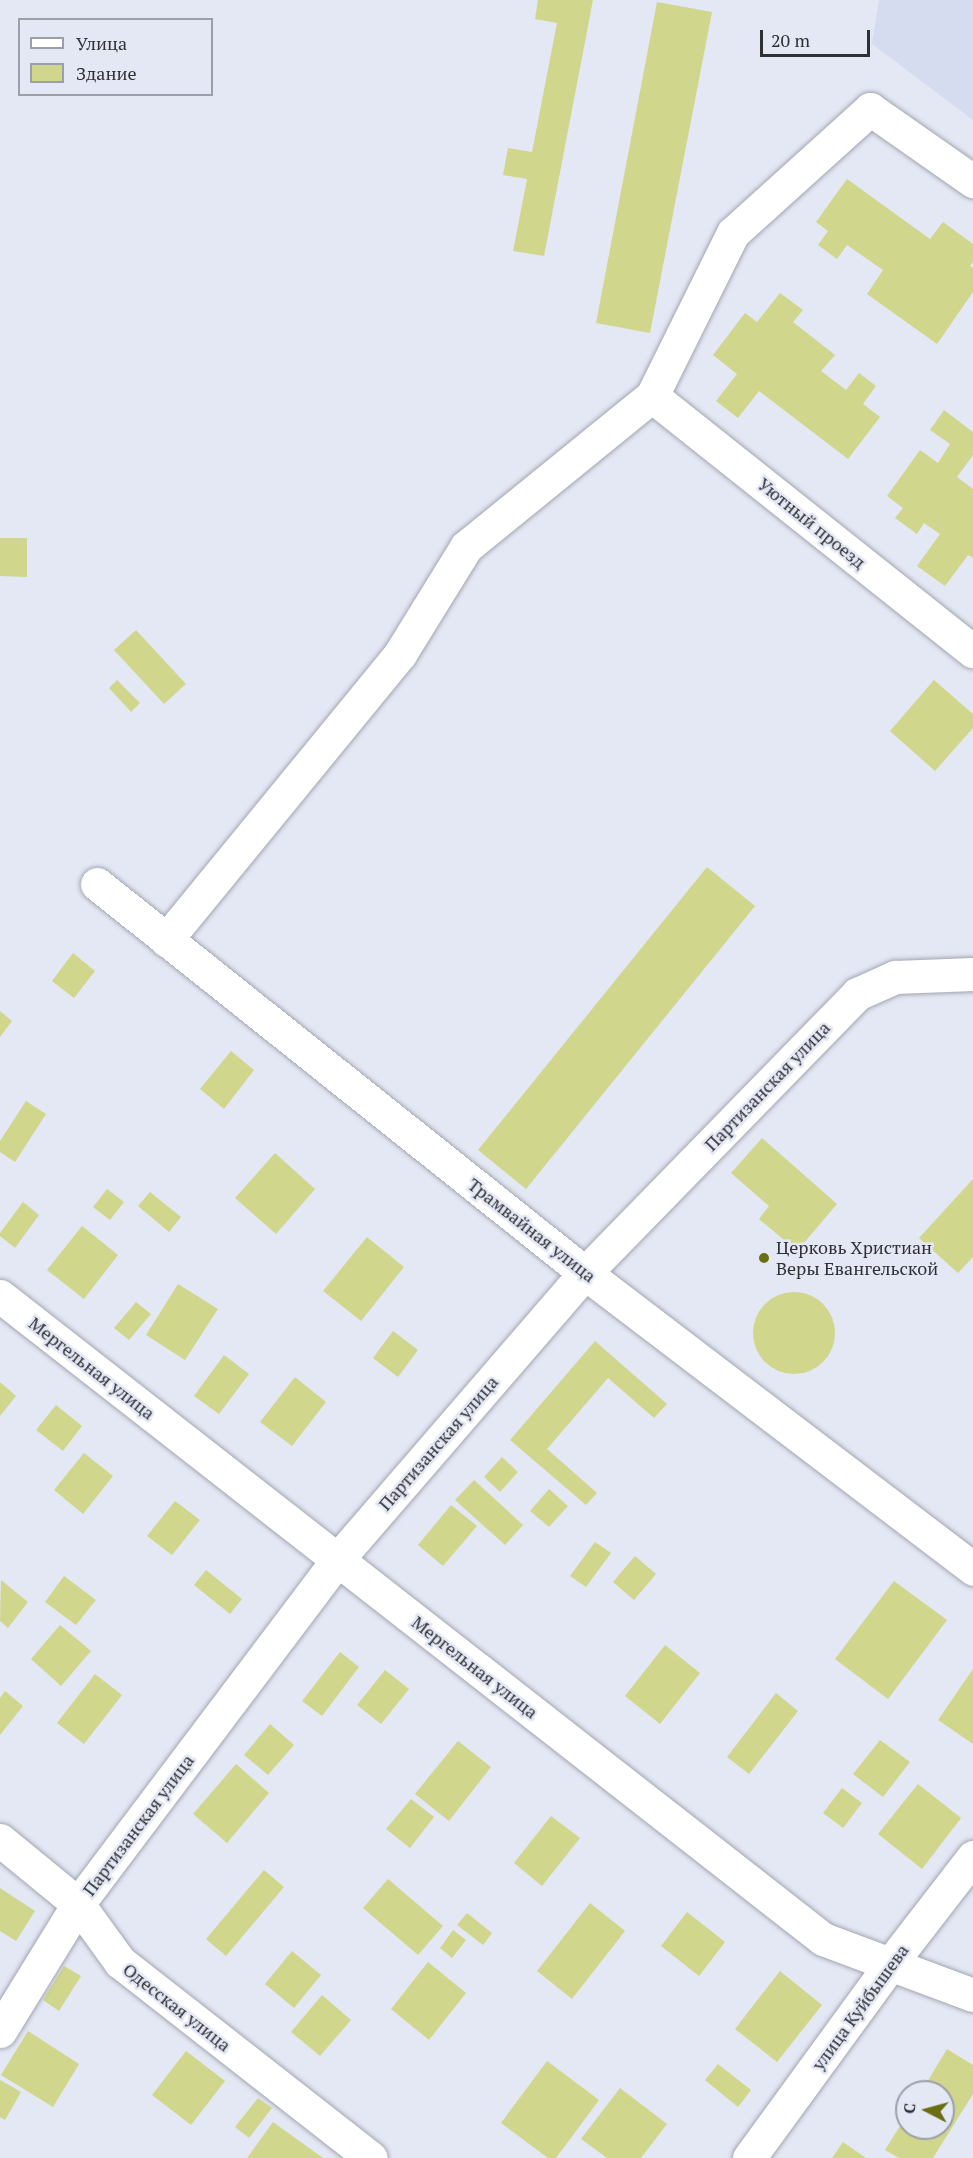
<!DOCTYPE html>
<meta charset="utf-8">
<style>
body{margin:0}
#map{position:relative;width:973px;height:2158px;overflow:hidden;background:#e4e8f4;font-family:"PT Serif",serif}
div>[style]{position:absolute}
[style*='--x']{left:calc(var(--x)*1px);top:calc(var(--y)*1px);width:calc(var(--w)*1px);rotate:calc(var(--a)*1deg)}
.built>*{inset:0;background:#d5dcef}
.building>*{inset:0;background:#d0d68b}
.round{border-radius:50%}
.roads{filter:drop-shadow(0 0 2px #a2a6b1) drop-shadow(0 0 2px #a2a6b1)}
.minor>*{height:33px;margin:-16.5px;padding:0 16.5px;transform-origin:16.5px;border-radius:16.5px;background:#fff}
.dots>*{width:16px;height:16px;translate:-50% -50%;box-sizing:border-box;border:3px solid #e4e8f4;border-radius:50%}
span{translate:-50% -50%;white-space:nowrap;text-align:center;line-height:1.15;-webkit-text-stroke:5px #e4e8f4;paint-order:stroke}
.street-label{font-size:18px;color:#2f3135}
.poi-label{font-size:18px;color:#2f3135}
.left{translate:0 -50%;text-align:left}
.legend{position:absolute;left:18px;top:18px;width:195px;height:78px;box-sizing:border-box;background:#e4e8f4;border:2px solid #9c9fa8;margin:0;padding:8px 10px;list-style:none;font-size:18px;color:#2f3135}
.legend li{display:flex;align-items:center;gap:12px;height:30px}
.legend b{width:30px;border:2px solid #9c9fa8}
.north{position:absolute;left:895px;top:2080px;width:60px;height:60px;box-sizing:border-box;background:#e4e8f4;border:2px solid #9c9fa8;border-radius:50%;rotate:276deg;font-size:16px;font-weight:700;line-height:24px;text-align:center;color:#2f3135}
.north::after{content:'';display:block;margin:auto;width:21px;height:27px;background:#6a6e12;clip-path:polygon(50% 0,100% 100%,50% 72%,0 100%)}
.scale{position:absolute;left:760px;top:30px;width:110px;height:27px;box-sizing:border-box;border:3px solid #2f3135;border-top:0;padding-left:8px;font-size:18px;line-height:21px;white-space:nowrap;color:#2f3135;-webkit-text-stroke:4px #e4e8f4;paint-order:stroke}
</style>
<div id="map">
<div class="built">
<i style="clip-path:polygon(879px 0,973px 0,973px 120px,872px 44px)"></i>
</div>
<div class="building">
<i style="clip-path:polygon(538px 0,593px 0,544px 256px,513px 251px,527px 179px,503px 175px,508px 148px,532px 152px,557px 23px,535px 19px)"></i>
<i style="clip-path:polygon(657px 2px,712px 12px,650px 333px,596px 323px)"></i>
<i style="clip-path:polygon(847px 179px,930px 239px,943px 222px,973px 244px,973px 262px,970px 266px,973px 268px,973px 292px,937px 344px,867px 294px,883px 270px,847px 245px,837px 259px,818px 245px,828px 231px,816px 222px)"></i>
<i style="clip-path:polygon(780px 293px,803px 310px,793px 322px,835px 355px,821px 371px,846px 390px,859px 373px,876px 386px,863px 404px,880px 417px,848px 459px,759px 391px,738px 418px,716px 401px,737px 374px,713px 355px,745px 313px,757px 322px)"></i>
<i style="clip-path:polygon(944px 410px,973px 432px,973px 455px,957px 477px,973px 489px,973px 558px,968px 555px,945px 586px,917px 566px,940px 534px,924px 523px,917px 534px,895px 518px,903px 508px,887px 496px,920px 450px,938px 463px,950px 444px,930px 430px)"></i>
<i style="clip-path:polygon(0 538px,27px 538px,27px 577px,0 576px)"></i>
<i style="clip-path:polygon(136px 630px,186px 684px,164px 704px,114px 650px)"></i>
<i style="clip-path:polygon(117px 680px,140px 703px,131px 712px,109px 688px)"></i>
<i style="clip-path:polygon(934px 680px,973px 714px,973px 728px,935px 771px,890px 731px)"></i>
<i style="clip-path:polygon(707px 867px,755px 906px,526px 1189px,478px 1150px)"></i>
<i style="clip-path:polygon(73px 953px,95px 971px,74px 998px,52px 981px)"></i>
<i style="clip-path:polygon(0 1011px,12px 1021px,0 1037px)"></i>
<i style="clip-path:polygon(231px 1051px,254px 1070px,224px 1109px,200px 1089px)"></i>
<i style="clip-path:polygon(26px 1101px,46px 1114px,15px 1162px,0 1152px,0 1141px)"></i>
<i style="clip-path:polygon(762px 1138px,837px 1204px,797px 1251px,759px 1219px,769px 1206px,731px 1173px)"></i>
<i style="clip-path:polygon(275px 1153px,315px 1189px,276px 1234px,235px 1198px)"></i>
<i style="clip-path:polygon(973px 1179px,973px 1257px,958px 1273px,919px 1238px)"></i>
<i style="clip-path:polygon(107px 1189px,124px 1202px,110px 1220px,93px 1207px)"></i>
<i style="clip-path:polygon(150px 1192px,181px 1217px,169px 1232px,138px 1206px)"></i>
<i style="clip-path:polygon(23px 1202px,39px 1215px,15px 1248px,0 1236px,0 1233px)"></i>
<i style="clip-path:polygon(82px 1226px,118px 1255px,84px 1299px,47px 1270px)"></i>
<i style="clip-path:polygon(367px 1237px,404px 1267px,361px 1321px,323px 1291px)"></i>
<i style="clip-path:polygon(178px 1284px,218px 1309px,185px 1360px,146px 1335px)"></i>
<i class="round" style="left:753px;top:1292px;width:82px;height:82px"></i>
<i style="clip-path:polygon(136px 1302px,151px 1314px,129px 1340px,114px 1328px)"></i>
<i style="clip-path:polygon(393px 1331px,418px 1350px,398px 1377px,373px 1358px)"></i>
<i style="clip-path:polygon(595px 1341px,667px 1404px,654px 1418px,608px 1378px,547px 1449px,597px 1493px,586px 1505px,510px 1440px)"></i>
<i style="clip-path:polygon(224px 1355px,249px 1374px,219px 1414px,194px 1396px)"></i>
<i style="clip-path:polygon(295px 1377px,326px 1402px,292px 1446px,260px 1422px)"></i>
<i style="clip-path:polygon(0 1382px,16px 1396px,0 1416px)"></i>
<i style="clip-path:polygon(56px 1405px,82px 1426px,63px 1451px,36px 1430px)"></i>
<i style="clip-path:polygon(84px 1453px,113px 1476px,83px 1514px,54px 1490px)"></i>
<i style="clip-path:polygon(502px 1457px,518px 1472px,500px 1492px,484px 1477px)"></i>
<i style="clip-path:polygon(474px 1480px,523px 1525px,505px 1545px,455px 1500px)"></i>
<i style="clip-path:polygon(549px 1489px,568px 1506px,549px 1527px,530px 1511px)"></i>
<i style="clip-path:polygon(175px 1501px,200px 1520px,172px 1555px,147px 1536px)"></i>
<i style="clip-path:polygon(451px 1505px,477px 1526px,443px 1566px,418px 1545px)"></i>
<i style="clip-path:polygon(595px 1542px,611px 1553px,586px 1587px,570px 1576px)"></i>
<i style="clip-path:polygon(635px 1556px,656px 1574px,634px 1600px,613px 1582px)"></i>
<i style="clip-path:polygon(206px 1570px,242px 1599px,230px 1614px,194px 1585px)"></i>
<i style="clip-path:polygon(64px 1576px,96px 1600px,76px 1625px,45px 1602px)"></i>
<i style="clip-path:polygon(1px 1580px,28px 1602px,8px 1628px,0 1621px)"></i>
<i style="clip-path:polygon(894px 1581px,947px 1620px,888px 1699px,835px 1659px)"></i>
<i style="clip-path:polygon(60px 1625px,91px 1651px,61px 1686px,31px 1659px)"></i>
<i style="clip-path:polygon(665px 1645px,700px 1673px,660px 1724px,625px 1696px)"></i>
<i style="clip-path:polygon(340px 1652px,359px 1667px,322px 1716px,302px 1701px)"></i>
<i style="clip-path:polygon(973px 1669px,973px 1744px,938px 1720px)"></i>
<i style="clip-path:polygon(385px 1670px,409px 1689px,381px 1724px,357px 1705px)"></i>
<i style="clip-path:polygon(95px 1674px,122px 1695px,84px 1744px,57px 1723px)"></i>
<i style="clip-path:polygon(5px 1691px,23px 1706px,0 1735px,0 1698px)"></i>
<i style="clip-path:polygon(776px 1693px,798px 1711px,749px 1774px,727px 1757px)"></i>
<i style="clip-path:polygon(270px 1724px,294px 1745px,268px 1775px,244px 1755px)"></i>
<i style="clip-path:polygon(880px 1740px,910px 1762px,883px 1797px,853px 1774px)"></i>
<i style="clip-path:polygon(458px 1741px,491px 1767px,449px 1821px,415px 1794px)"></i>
<i style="clip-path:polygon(236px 1764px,269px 1793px,227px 1843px,193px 1814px)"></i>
<i style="clip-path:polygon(918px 1784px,961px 1818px,922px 1869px,878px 1834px)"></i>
<i style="clip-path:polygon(842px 1788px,862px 1803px,843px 1828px,823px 1813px)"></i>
<i style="clip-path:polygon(411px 1799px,434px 1817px,410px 1848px,386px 1829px)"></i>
<i style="clip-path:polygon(551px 1816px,580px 1838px,542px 1886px,514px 1863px)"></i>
<i style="clip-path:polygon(264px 1870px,284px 1887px,226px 1956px,206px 1939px)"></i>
<i style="clip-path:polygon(388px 1879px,443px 1926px,418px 1955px,363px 1908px)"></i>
<i style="clip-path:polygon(0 1888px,35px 1911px,16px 1941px,0 1931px)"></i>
<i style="clip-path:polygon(590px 1903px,625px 1931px,572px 1999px,537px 1971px)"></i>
<i style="clip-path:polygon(687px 1912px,725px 1942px,699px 1976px,661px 1946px)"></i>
<i style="clip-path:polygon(467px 1913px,492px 1933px,483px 1945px,457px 1925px)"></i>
<i style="clip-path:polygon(453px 1930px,466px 1940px,452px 1958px,440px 1948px)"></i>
<i style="clip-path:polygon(292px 1951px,321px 1975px,294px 2008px,265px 1984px)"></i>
<i style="clip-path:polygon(428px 1962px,466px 1993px,429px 2040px,391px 2009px)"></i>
<i style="clip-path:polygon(64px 1966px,81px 1976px,59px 2011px,43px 2000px)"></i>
<i style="clip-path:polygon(780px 1971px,822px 2005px,777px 2062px,735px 2029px)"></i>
<i style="clip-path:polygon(322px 1995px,351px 2020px,320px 2056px,291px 2032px)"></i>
<i style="clip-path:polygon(28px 2031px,79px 2064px,53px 2107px,1px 2075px)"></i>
<i style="clip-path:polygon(947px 2049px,973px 2065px,973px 2094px,933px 2158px,899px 2158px,885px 2150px,907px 2115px,907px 2128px,943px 2128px,943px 2092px,921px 2092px)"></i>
<i style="clip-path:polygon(186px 2051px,225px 2081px,191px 2125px,152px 2095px)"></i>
<i style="clip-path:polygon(547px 2061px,599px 2100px,556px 2158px,548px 2158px,501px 2123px)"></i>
<i style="clip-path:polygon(718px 2064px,751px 2090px,738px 2107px,705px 2080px)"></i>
<i style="clip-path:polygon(0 2080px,21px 2092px,5px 2120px,0 2117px)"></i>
<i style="clip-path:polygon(620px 2088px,667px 2124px,641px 2158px,607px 2158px,581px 2139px)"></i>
<i style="clip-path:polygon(258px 2098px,272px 2108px,249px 2138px,235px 2127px)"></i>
<i style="clip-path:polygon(273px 2122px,323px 2158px,247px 2158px)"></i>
<i style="clip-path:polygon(843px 2142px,866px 2158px,832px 2158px)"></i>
</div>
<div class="roads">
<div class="minor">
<i style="--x:652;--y:396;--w:410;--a:38.5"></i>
<i style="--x:97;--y:884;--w:624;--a:38.56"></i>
<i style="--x:585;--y:1273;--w:488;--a:37.3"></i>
<i style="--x:166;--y:940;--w:370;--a:-50.7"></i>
<i style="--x:400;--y:654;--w:126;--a:-58.3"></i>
<i style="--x:466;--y:547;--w:240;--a:-39.1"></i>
<i style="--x:652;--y:396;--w:182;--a:-63.6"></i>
<i style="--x:733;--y:233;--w:185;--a:-42.1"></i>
<i style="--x:870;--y:109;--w:126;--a:35"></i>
<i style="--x:0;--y:1296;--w:1044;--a:38"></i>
<i style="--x:823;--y:1939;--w:160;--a:20.5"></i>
<i style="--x:0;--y:1840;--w:101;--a:39.4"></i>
<i style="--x:78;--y:1904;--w:72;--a:54.1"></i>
<i style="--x:120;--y:1962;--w:318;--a:38"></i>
<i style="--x:0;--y:2031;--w:149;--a:-58.4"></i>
<i style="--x:78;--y:1904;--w:431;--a:-53"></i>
<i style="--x:337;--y:1560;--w:379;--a:-49.2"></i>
<i style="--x:585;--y:1273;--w:390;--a:-45.7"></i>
<i style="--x:857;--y:994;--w:42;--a:-24.1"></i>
<i style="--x:895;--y:977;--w:78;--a:-2.2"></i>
<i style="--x:749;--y:2158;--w:241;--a:-53.9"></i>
<i style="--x:891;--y:1963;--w:134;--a:-52.3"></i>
</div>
</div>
<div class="dots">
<i style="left:764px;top:1258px;background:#6a6e12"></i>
</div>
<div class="street-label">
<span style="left:812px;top:523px;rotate:39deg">Уютный проезд</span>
<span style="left:767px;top:1086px;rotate:-46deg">Партизанская улица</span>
<span style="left:532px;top:1230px;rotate:38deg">Трамвайная улица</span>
<span style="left:92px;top:1368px;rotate:38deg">Мергельная улица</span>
<span style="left:438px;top:1443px;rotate:-49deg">Партизанская улица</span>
<span style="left:475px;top:1667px;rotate:38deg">Мергельная улица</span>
<span style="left:138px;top:1825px;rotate:-53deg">Партизанская улица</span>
<span style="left:177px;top:2007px;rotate:38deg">Одесская улица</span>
<span style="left:860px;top:2007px;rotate:-54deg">улица Куйбышева</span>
</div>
<div class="poi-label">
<span class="left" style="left:776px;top:1258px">Церковь Христиан<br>Веры Евангельской</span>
</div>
<ul class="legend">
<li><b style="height:8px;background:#fff"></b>Улица</li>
<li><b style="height:16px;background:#d0d68b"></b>Здание</li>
</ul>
<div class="north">С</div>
<div class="scale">20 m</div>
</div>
